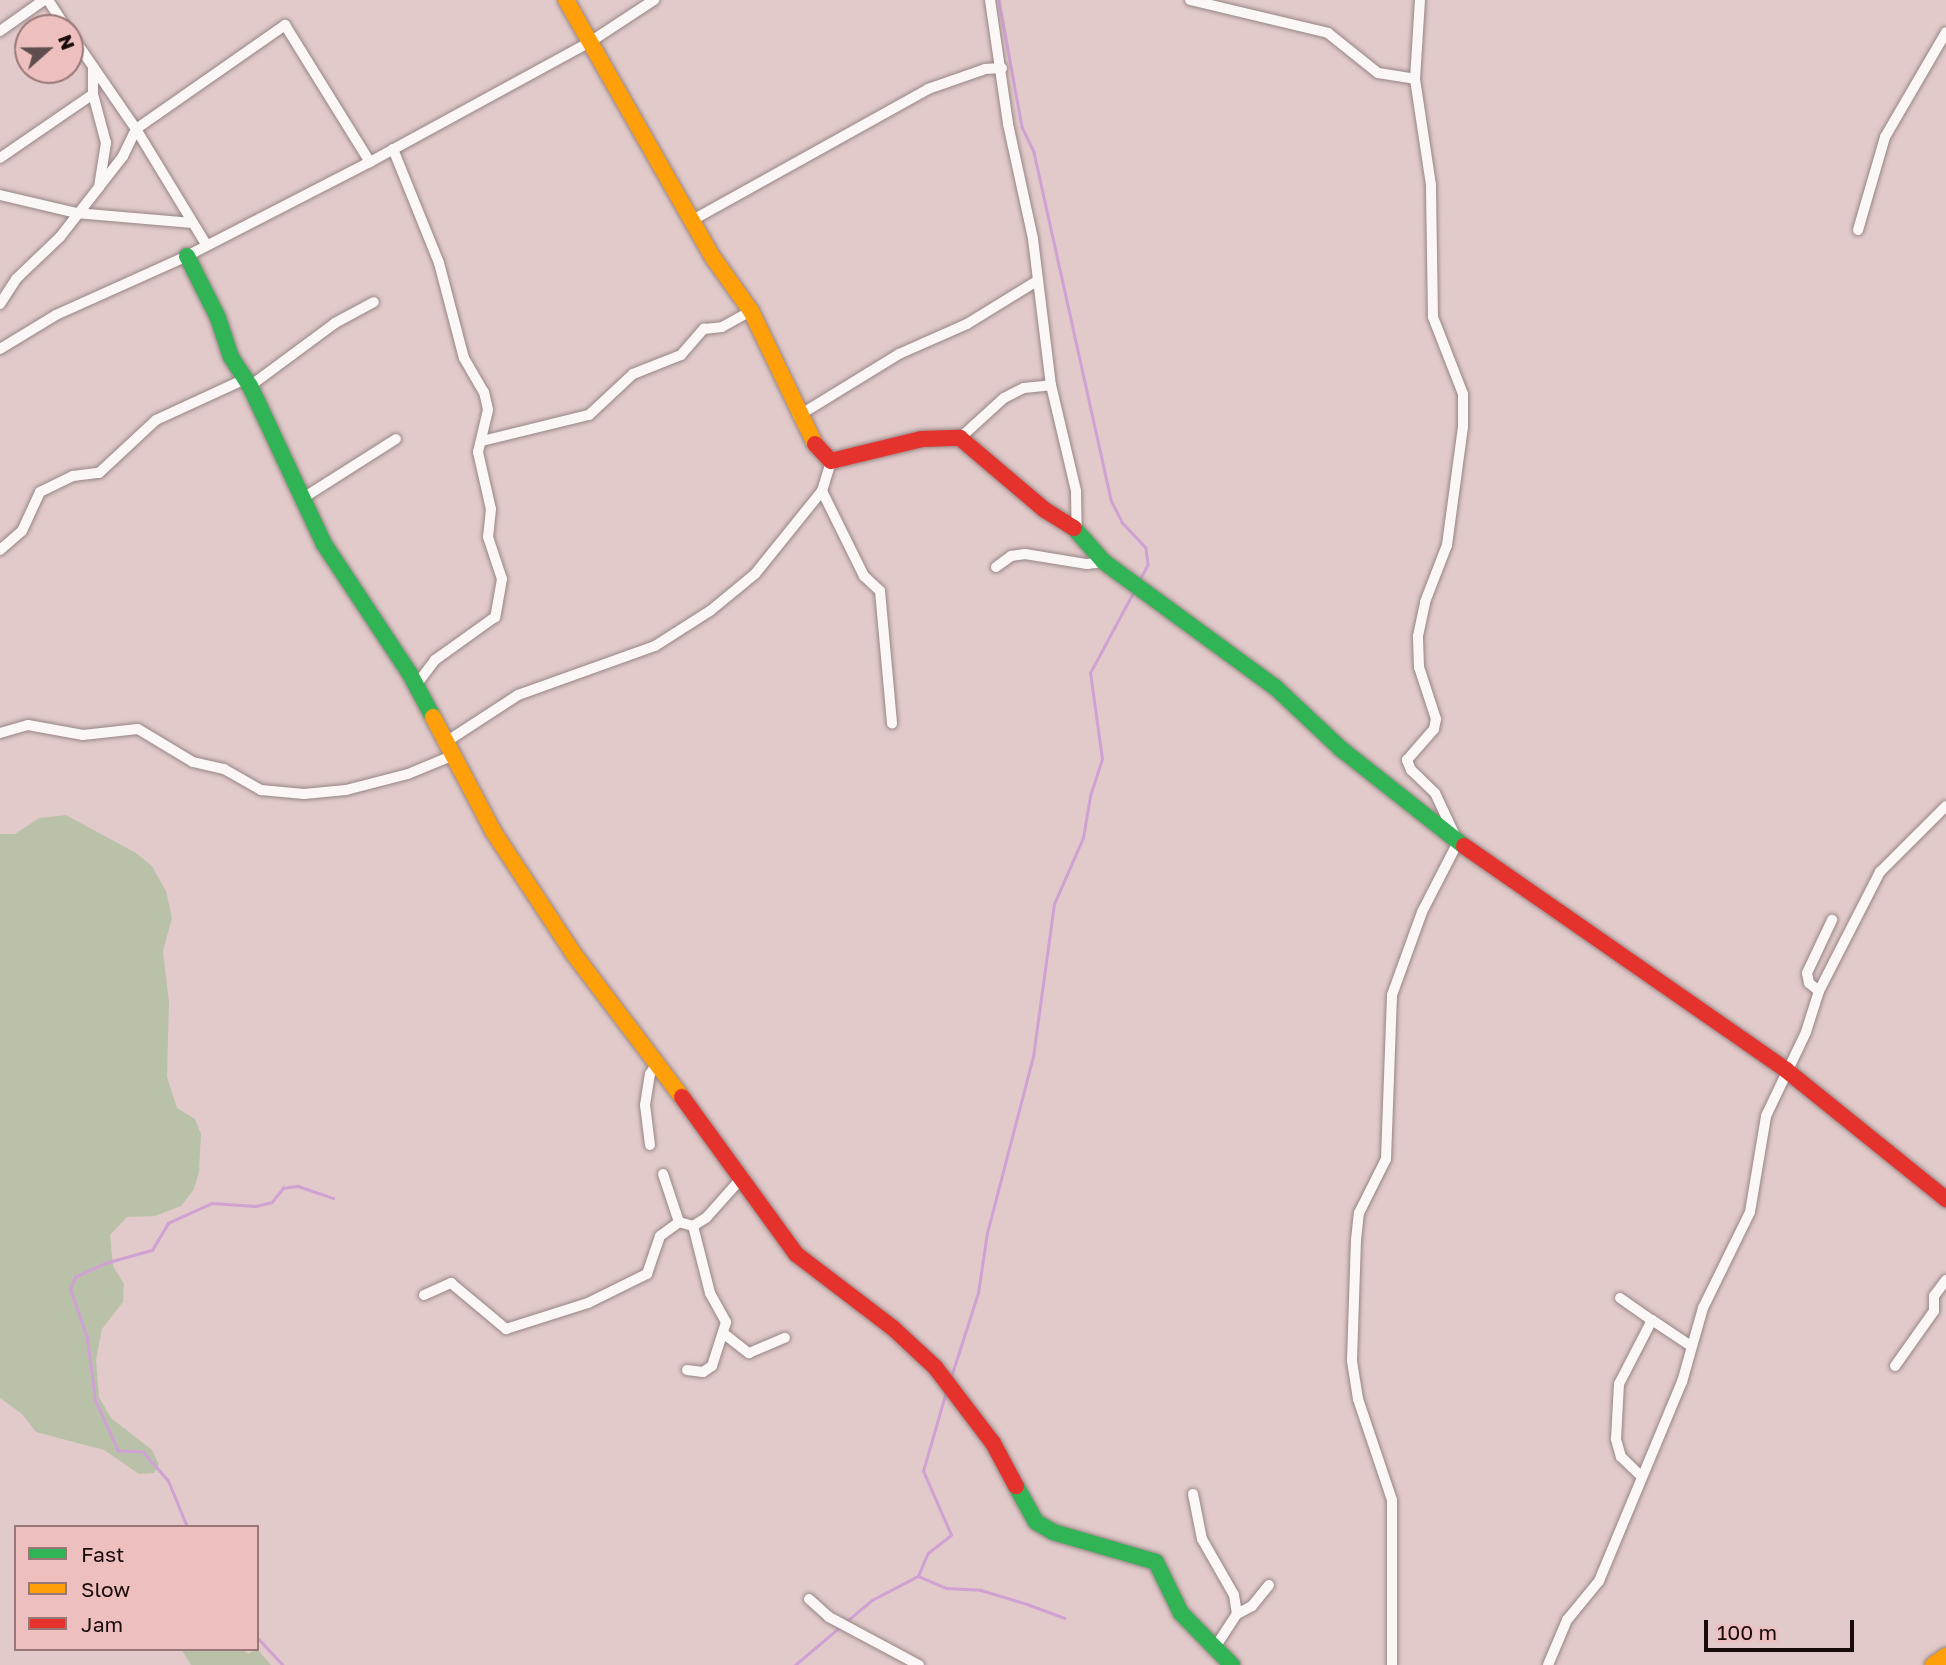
<!DOCTYPE html>
<style>
body{margin:0}
#map{position:relative;width:1946px;height:1665px;overflow:hidden;background:#e2caca;font-family:"Golos Text",sans-serif}
div>[style]{position:absolute}
[style*='--x']{left:calc(var(--x)*1px);top:calc(var(--y)*1px);width:calc(var(--w)*1px);rotate:calc(var(--a)*1deg)}
.green>*{inset:0;background:#b9c2a9}
.stream>*{height:2.5px;margin:-1.25px;padding:0 1.25px;transform-origin:1.25px;border-radius:1.25px;background:#d0a1d3}
.roads{filter:drop-shadow(0 0 2px #978585) drop-shadow(0 0 2px #978585)}
.street>*{height:10px;margin:-5px;padding:0 5px;transform-origin:5px;border-radius:5px;background:#fbf7f7}
.fast>*{height:16px;margin:-8px;padding:0 8px;transform-origin:8px;border-radius:8px;background:#30b455}
.slow>*{height:16px;margin:-8px;padding:0 8px;transform-origin:8px;border-radius:8px;background:#ff9f0a}
.jam>*{height:16px;margin:-8px;padding:0 8px;transform-origin:8px;border-radius:8px;background:#e5322d}
span{translate:-50% -50%;white-space:nowrap;text-align:center;line-height:1.15;-webkit-text-stroke:6px #edbfbf;paint-order:stroke}
.legend{position:absolute;left:14px;top:1525px;width:245px;height:126px;box-sizing:border-box;background:#edbfbf;border:2px solid #977;margin:0;padding:9px 12px;list-style:none;font-size:21px;color:#1a0b0b}
.legend li{display:flex;align-items:center;gap:14px;height:35px}
.legend b{width:35px;border:2px solid #977}
.north{position:absolute;left:14px;top:14px;width:70px;height:70px;box-sizing:border-box;background:#edbfbf;border:2px solid #977;border-radius:50%;rotate:69deg;font-size:19px;font-weight:700;line-height:28px;text-align:center;color:#1a0b0b}
.north::after{content:'';display:block;margin:auto;width:24px;height:32px;background:#604e4e;clip-path:polygon(50% 0,100% 100%,50% 72%,0 100%)}
.scale{position:absolute;left:1704px;top:1620px;width:150px;height:32px;box-sizing:border-box;border:4px solid #1a0b0b;border-top:0;padding-left:9px;font-size:21px;line-height:24px;white-space:nowrap;color:#1a0b0b;-webkit-text-stroke:5px #edbfbf;paint-order:stroke}
</style>
<div id="map">
<div class="green">
<i style="clip-path:polygon(66px 815px,136px 853px,152px 866px,166px 891px,172px 918px,163px 951px,169px 1002px,167px 1077px,177px 1108px,195px 1119px,201px 1134px,199px 1172px,194px 1189px,181px 1206px,155px 1216px,127px 1217px,110px 1235px,113px 1266px,124px 1284px,123px 1302px,102px 1329px,96px 1360px,99px 1397px,111px 1418px,152px 1450px,159px 1465px,154px 1473px,139px 1474px,104px 1450px,36px 1432px,22px 1414px,0 1398px,0 834px,15px 834px,39px 818px)"></i>
<i style="clip-path:polygon(181px 1649px,242px 1649px,248px 1654px,257px 1649px,271px 1665px,191px 1665px)"></i>
</div>
<div class="stream">
<i style="--x:999;--y:0;--w:129;--a:79.7"></i>
<i style="--x:1022;--y:127;--w:28;--a:64"></i>
<i style="--x:1034;--y:152;--w:356;--a:77.5"></i>
<i style="--x:1111;--y:500;--w:25;--a:63"></i>
<i style="--x:1122;--y:522;--w:35;--a:47"></i>
<i style="--x:1146;--y:548;--w:17;--a:83"></i>
<i style="--x:1148;--y:565;--w:17;--a:118"></i>
<i style="--x:951;--y:1377;--w:88;--a:-72.2"></i>
<i style="--x:978;--y:1293;--w:61;--a:-81.5"></i>
<i style="--x:987;--y:1233;--w:182;--a:-75.4"></i>
<i style="--x:1033;--y:1057;--w:154;--a:-82.2"></i>
<i style="--x:1054;--y:904;--w:72;--a:-66.3"></i>
<i style="--x:1083;--y:838;--w:43;--a:-80.5"></i>
<i style="--x:1090;--y:796;--w:39;--a:-72"></i>
<i style="--x:1102;--y:759;--w:87;--a:-97.9"></i>
<i style="--x:1090;--y:673;--w:93;--a:-61.8"></i>
<i style="--x:187;--y:1527;--w:50;--a:-112.4"></i>
<i style="--x:168;--y:1481;--w:38;--a:-131"></i>
<i style="--x:143;--y:1452;--w:25;--a:-178"></i>
<i style="--x:118;--y:1451;--w:56;--a:-114.3"></i>
<i style="--x:95;--y:1400;--w:63;--a:-97.4"></i>
<i style="--x:87;--y:1338;--w:52;--a:-109.1"></i>
<i style="--x:70;--y:1289;--w:13;--a:-67"></i>
<i style="--x:75;--y:1277;--w:33;--a:-25"></i>
<i style="--x:105;--y:1263;--w:49;--a:-15.5"></i>
<i style="--x:152;--y:1250;--w:31;--a:-59"></i>
<i style="--x:168;--y:1223;--w:48;--a:-24.4"></i>
<i style="--x:212;--y:1203;--w:44;--a:3.9"></i>
<i style="--x:256;--y:1206;--w:16;--a:-14"></i>
<i style="--x:272;--y:1202;--w:18;--a:-52"></i>
<i style="--x:283;--y:1188;--w:15;--a:-8"></i>
<i style="--x:298;--y:1186;--w:37;--a:19"></i>
<i style="--x:918;--y:1576;--w:30;--a:23"></i>
<i style="--x:946;--y:1588;--w:35;--a:3"></i>
<i style="--x:981;--y:1590;--w:48;--a:16.9"></i>
<i style="--x:1027;--y:1604;--w:40;--a:20.2"></i>
<i style="--x:847;--y:1621;--w:33;--a:-40"></i>
<i style="--x:872;--y:1600;--w:52;--a:-27.6"></i>
<i style="--x:918;--y:1576;--w:25;--a:-67"></i>
<i style="--x:928;--y:1553;--w:29;--a:-38"></i>
<i style="--x:951;--y:1535;--w:70;--a:-113.6"></i>
<i style="--x:923;--y:1471;--w:82;--a:-73.8"></i>
<i style="--x:257;--y:1637;--w:38;--a:47"></i>
<i style="--x:795;--y:1665;--w:60;--a:-40.3"></i>
</div>
<div class="roads">
<div class="street">
<i style="--x:48;--y:0;--w:33;--a:57"></i>
<i style="--x:990;--y:0;--w:125;--a:81.7"></i>
<i style="--x:1008;--y:124;--w:118;--a:77.7"></i>
<i style="--x:1033;--y:239;--w:147;--a:83"></i>
<i style="--x:1051;--y:385;--w:109;--a:76.7"></i>
<i style="--x:1076;--y:491;--w:39;--a:89"></i>
<i style="--x:1190;--y:0;--w:142;--a:13.4"></i>
<i style="--x:1328;--y:33;--w:64;--a:38.7"></i>
<i style="--x:1378;--y:73;--w:37;--a:9"></i>
<i style="--x:0;--y:31;--w:54;--a:-35.2"></i>
<i style="--x:70;--y:33;--w:116;--a:55.5"></i>
<i style="--x:136;--y:129;--w:135;--a:58.7"></i>
<i style="--x:393;--y:149;--w:123;--a:68"></i>
<i style="--x:439;--y:263;--w:98;--a:75.3"></i>
<i style="--x:464;--y:358;--w:39;--a:60"></i>
<i style="--x:484;--y:392;--w:18;--a:77"></i>
<i style="--x:488;--y:410;--w:43;--a:103.4"></i>
<i style="--x:478;--y:452;--w:58;--a:77.2"></i>
<i style="--x:491;--y:509;--w:28;--a:96"></i>
<i style="--x:488;--y:537;--w:44;--a:71.6"></i>
<i style="--x:502;--y:579;--w:39;--a:100"></i>
<i style="--x:495;--y:617;--w:74;--a:144.4"></i>
<i style="--x:435;--y:660;--w:31;--a:127"></i>
<i style="--x:0;--y:158;--w:113;--a:-34.5"></i>
<i style="--x:99;--y:187;--w:39;--a:-52"></i>
<i style="--x:123;--y:156;--w:30;--a:-64"></i>
<i style="--x:136;--y:129;--w:182;--a:-34.9"></i>
<i style="--x:285;--y:25;--w:161;--a:58.2"></i>
<i style="--x:0;--y:195;--w:78;--a:13.3"></i>
<i style="--x:76;--y:213;--w:117;--a:4.9"></i>
<i style="--x:691;--y:221;--w:271;--a:-29.1"></i>
<i style="--x:928;--y:89;--w:60;--a:-19.3"></i>
<i style="--x:985;--y:69;--w:17;--a:-3"></i>
<i style="--x:1858;--y:230;--w:97;--a:-73.8"></i>
<i style="--x:1885;--y:137;--w:121;--a:-59.8"></i>
<i style="--x:0;--y:304;--w:30;--a:-57"></i>
<i style="--x:16;--y:279;--w:61;--a:-43.7"></i>
<i style="--x:60;--y:237;--w:63;--a:-52"></i>
<i style="--x:99;--y:187;--w:45;--a:-81"></i>
<i style="--x:106;--y:143;--w:51;--a:-104.9"></i>
<i style="--x:93;--y:94;--w:27;--a:-90"></i>
<i style="--x:0;--y:349;--w:66;--a:-31.3"></i>
<i style="--x:56;--y:315;--w:144;--a:-24.2"></i>
<i style="--x:187;--y:256;--w:206;--a:-27.2"></i>
<i style="--x:370;--y:162;--w:251;--a:-28.6"></i>
<i style="--x:590;--y:42;--w:77;--a:-33.3"></i>
<i style="--x:250;--y:386;--w:106;--a:-36.5"></i>
<i style="--x:335;--y:323;--w:44;--a:-28.3"></i>
<i style="--x:798;--y:416;--w:119;--a:-31.5"></i>
<i style="--x:899;--y:354;--w:74;--a:-23.8"></i>
<i style="--x:967;--y:324;--w:82;--a:-31.6"></i>
<i style="--x:960;--y:438;--w:59;--a:-42.3"></i>
<i style="--x:1004;--y:398;--w:22;--a:-27"></i>
<i style="--x:1024;--y:388;--w:27;--a:-6"></i>
<i style="--x:482;--y:441;--w:110;--a:-13.7"></i>
<i style="--x:589;--y:415;--w:60;--a:-43"></i>
<i style="--x:633;--y:374;--w:52;--a:-21.6"></i>
<i style="--x:681;--y:355;--w:35;--a:-49"></i>
<i style="--x:704;--y:329;--w:18;--a:-6"></i>
<i style="--x:722;--y:327;--w:33;--a:-29"></i>
<i style="--x:822;--y:491;--w:95;--a:63.7"></i>
<i style="--x:864;--y:576;--w:22;--a:43"></i>
<i style="--x:880;--y:591;--w:133;--a:84.8"></i>
<i style="--x:303;--y:498;--w:110;--a:-32.4"></i>
<i style="--x:0;--y:550;--w:29;--a:-41"></i>
<i style="--x:22;--y:531;--w:43;--a:-65.2"></i>
<i style="--x:40;--y:492;--w:37;--a:-26"></i>
<i style="--x:73;--y:476;--w:26;--a:-7"></i>
<i style="--x:99;--y:473;--w:78;--a:-42.9"></i>
<i style="--x:156;--y:420;--w:96;--a:-24.7"></i>
<i style="--x:996;--y:567;--w:19;--a:-36"></i>
<i style="--x:1011;--y:556;--w:14;--a:-8"></i>
<i style="--x:1025;--y:554;--w:63;--a:9.2"></i>
<i style="--x:1087;--y:564;--w:17;--a:-7"></i>
<i style="--x:0;--y:733;--w:29;--a:-16"></i>
<i style="--x:28;--y:725;--w:56;--a:10.3"></i>
<i style="--x:83;--y:735;--w:55;--a:-6.2"></i>
<i style="--x:138;--y:729;--w:64;--a:31"></i>
<i style="--x:193;--y:762;--w:32;--a:13"></i>
<i style="--x:224;--y:769;--w:43;--a:29.6"></i>
<i style="--x:261;--y:790;--w:43;--a:5.3"></i>
<i style="--x:304;--y:794;--w:42;--a:-5.4"></i>
<i style="--x:346;--y:790;--w:64;--a:-14.5"></i>
<i style="--x:408;--y:774;--w:50;--a:-22.4"></i>
<i style="--x:449;--y:740;--w:82;--a:-33.1"></i>
<i style="--x:518;--y:695;--w:145;--a:-19.7"></i>
<i style="--x:655;--y:646;--w:65;--a:-32.5"></i>
<i style="--x:710;--y:611;--w:58;--a:-39.4"></i>
<i style="--x:755;--y:574;--w:107;--a:-51.1"></i>
<i style="--x:822;--y:491;--w:31;--a:-73"></i>
<i style="--x:1819;--y:991;--w:13;--a:-141"></i>
<i style="--x:1809;--y:983;--w:10;--a:-101"></i>
<i style="--x:1807;--y:973;--w:59;--a:-64.7"></i>
<i style="--x:650;--y:1145;--w:40;--a:-97.1"></i>
<i style="--x:645;--y:1105;--w:31;--a:-81"></i>
<i style="--x:650;--y:1074;--w:14;--a:-56"></i>
<i style="--x:663;--y:1174;--w:51;--a:71.6"></i>
<i style="--x:424;--y:1295;--w:30;--a:-24"></i>
<i style="--x:451;--y:1283;--w:72;--a:39.9"></i>
<i style="--x:506;--y:1329;--w:86;--a:-17.6"></i>
<i style="--x:588;--y:1303;--w:66;--a:-26.2"></i>
<i style="--x:647;--y:1274;--w:40;--a:-71.1"></i>
<i style="--x:660;--y:1236;--w:24;--a:-36"></i>
<i style="--x:679;--y:1222;--w:15;--a:16"></i>
<i style="--x:693;--y:1226;--w:15;--a:-32"></i>
<i style="--x:706;--y:1218;--w:50;--a:-48.3"></i>
<i style="--x:1620;--y:1298;--w:39;--a:35"></i>
<i style="--x:723;--y:1333;--w:33;--a:38"></i>
<i style="--x:749;--y:1353;--w:39;--a:-23"></i>
<i style="--x:1895;--y:1366;--w:67;--a:-54.7"></i>
<i style="--x:1934;--y:1311;--w:15;--a:-90"></i>
<i style="--x:1934;--y:1296;--w:20;--a:-53"></i>
<i style="--x:687;--y:1370;--w:16;--a:7"></i>
<i style="--x:703;--y:1372;--w:11;--a:-34"></i>
<i style="--x:712;--y:1366;--w:46;--a:-72.3"></i>
<i style="--x:726;--y:1322;--w:33;--a:-119"></i>
<i style="--x:710;--y:1293;--w:69;--a:-104.2"></i>
<i style="--x:1641;--y:1476;--w:28;--a:-136"></i>
<i style="--x:1621;--y:1457;--w:19;--a:-106"></i>
<i style="--x:1616;--y:1439;--w:55;--a:-86.9"></i>
<i style="--x:1619;--y:1384;--w:72;--a:-62.7"></i>
<i style="--x:1652;--y:1320;--w:47;--a:33.7"></i>
<i style="--x:1193;--y:1494;--w:46;--a:78.7"></i>
<i style="--x:1202;--y:1539;--w:64;--a:60.3"></i>
<i style="--x:1234;--y:1595;--w:19;--a:81"></i>
<i style="--x:809;--y:1599;--w:27;--a:42"></i>
<i style="--x:829;--y:1617;--w:102;--a:28.1"></i>
<i style="--x:1216;--y:1646;--w:38;--a:-57"></i>
<i style="--x:1237;--y:1614;--w:17;--a:-28"></i>
<i style="--x:1252;--y:1606;--w:27;--a:-51"></i>
<i style="--x:1392;--y:1665;--w:165;--a:-90"></i>
<i style="--x:1392;--y:1500;--w:107;--a:-108.6"></i>
<i style="--x:1358;--y:1399;--w:39;--a:-99"></i>
<i style="--x:1352;--y:1360;--w:120;--a:-88.1"></i>
<i style="--x:1356;--y:1240;--w:27;--a:-84"></i>
<i style="--x:1359;--y:1213;--w:60;--a:-63.4"></i>
<i style="--x:1386;--y:1159;--w:164;--a:-87.9"></i>
<i style="--x:1392;--y:995;--w:88;--a:-70.1"></i>
<i style="--x:1422;--y:912;--w:79;--a:-62.8"></i>
<i style="--x:1458;--y:842;--w:54;--a:-115.1"></i>
<i style="--x:1435;--y:793;--w:33;--a:-136"></i>
<i style="--x:1411;--y:770;--w:11;--a:-112"></i>
<i style="--x:1407;--y:760;--w:41;--a:-48.9"></i>
<i style="--x:1434;--y:729;--w:10;--a:-79"></i>
<i style="--x:1436;--y:719;--w:55;--a:-108.1"></i>
<i style="--x:1419;--y:667;--w:31;--a:-92"></i>
<i style="--x:1418;--y:636;--w:35;--a:-78"></i>
<i style="--x:1425;--y:602;--w:61;--a:-68.9"></i>
<i style="--x:1447;--y:545;--w:119;--a:-82.3"></i>
<i style="--x:1463;--y:427;--w:33;--a:-90"></i>
<i style="--x:1463;--y:394;--w:83;--a:-111.3"></i>
<i style="--x:1433;--y:317;--w:132;--a:-90.9"></i>
<i style="--x:1431;--y:185;--w:107;--a:-98.6"></i>
<i style="--x:1415;--y:79;--w:79;--a:-86.4"></i>
<i style="--x:1548;--y:1665;--w:49;--a:-67.1"></i>
<i style="--x:1567;--y:1620;--w:50;--a:-50.6"></i>
<i style="--x:1599;--y:1581;--w:216;--a:-67.4"></i>
<i style="--x:1682;--y:1382;--w:77;--a:-74.2"></i>
<i style="--x:1703;--y:1308;--w:107;--a:-63.9"></i>
<i style="--x:1750;--y:1212;--w:97;--a:-80.5"></i>
<i style="--x:1766;--y:1116;--w:93;--a:-64.5"></i>
<i style="--x:1806;--y:1032;--w:43;--a:-72.4"></i>
<i style="--x:1819;--y:991;--w:134;--a:-62.9"></i>
<i style="--x:1880;--y:872;--w:93;--a:-45"></i>
</div>
<div class="fast">
<i style="--x:187;--y:256;--w:69;--a:63.4"></i>
<i style="--x:218;--y:318;--w:41;--a:71.6"></i>
<i style="--x:231;--y:357;--w:35;--a:57"></i>
<i style="--x:250;--y:386;--w:174;--a:64.9"></i>
<i style="--x:324;--y:544;--w:156;--a:56.5"></i>
<i style="--x:410;--y:674;--w:49;--a:61.9"></i>
<i style="--x:1074;--y:528;--w:45;--a:48.6"></i>
<i style="--x:1104;--y:562;--w:212;--a:36.2"></i>
<i style="--x:1275;--y:687;--w:91;--a:43.2"></i>
<i style="--x:1341;--y:749;--w:157;--a:38.3"></i>
<i style="--x:1016;--y:1486;--w:41;--a:60.9"></i>
<i style="--x:1036;--y:1522;--w:20;--a:30"></i>
<i style="--x:1053;--y:1532;--w:107;--a:16.2"></i>
<i style="--x:1156;--y:1562;--w:57;--a:63.9"></i>
<i style="--x:1181;--y:1613;--w:73;--a:45.6"></i>
</div>
<div class="slow">
<i style="--x:566;--y:0;--w:298;--a:60.3"></i>
<i style="--x:714;--y:259;--w:64;--a:54.6"></i>
<i style="--x:751;--y:311;--w:148;--a:64.3"></i>
<i style="--x:433;--y:717;--w:129;--a:62.2"></i>
<i style="--x:493;--y:831;--w:146;--a:56.7"></i>
<i style="--x:573;--y:953;--w:181;--a:52.9"></i>
<i style="--x:1933;--y:1665;--w:16;--a:-35"></i>
</div>
<div class="jam">
<i style="--x:815;--y:444;--w:23;--a:47"></i>
<i style="--x:831;--y:461;--w:94;--a:-13.6"></i>
<i style="--x:922;--y:439;--w:38;--a:-2"></i>
<i style="--x:960;--y:438;--w:111;--a:40.3"></i>
<i style="--x:1045;--y:510;--w:34;--a:32"></i>
<i style="--x:1464;--y:846;--w:392;--a:34.8"></i>
<i style="--x:1786;--y:1070;--w:206;--a:38.9"></i>
<i style="--x:682;--y:1097;--w:194;--a:54"></i>
<i style="--x:796;--y:1254;--w:123;--a:37.4"></i>
<i style="--x:894;--y:1329;--w:56;--a:42.8"></i>
<i style="--x:935;--y:1367;--w:96;--a:52.7"></i>
<i style="--x:993;--y:1443;--w:49;--a:61.9"></i>
</div>
</div>
<ul class="legend">
<li><b style="height:9px;background:#30b455"></b>Fast</li>
<li><b style="height:9px;background:#ff9f0a"></b>Slow</li>
<li><b style="height:9px;background:#e5322d"></b>Jam</li>
</ul>
<div class="north">N</div>
<div class="scale">100 m</div>
</div>
